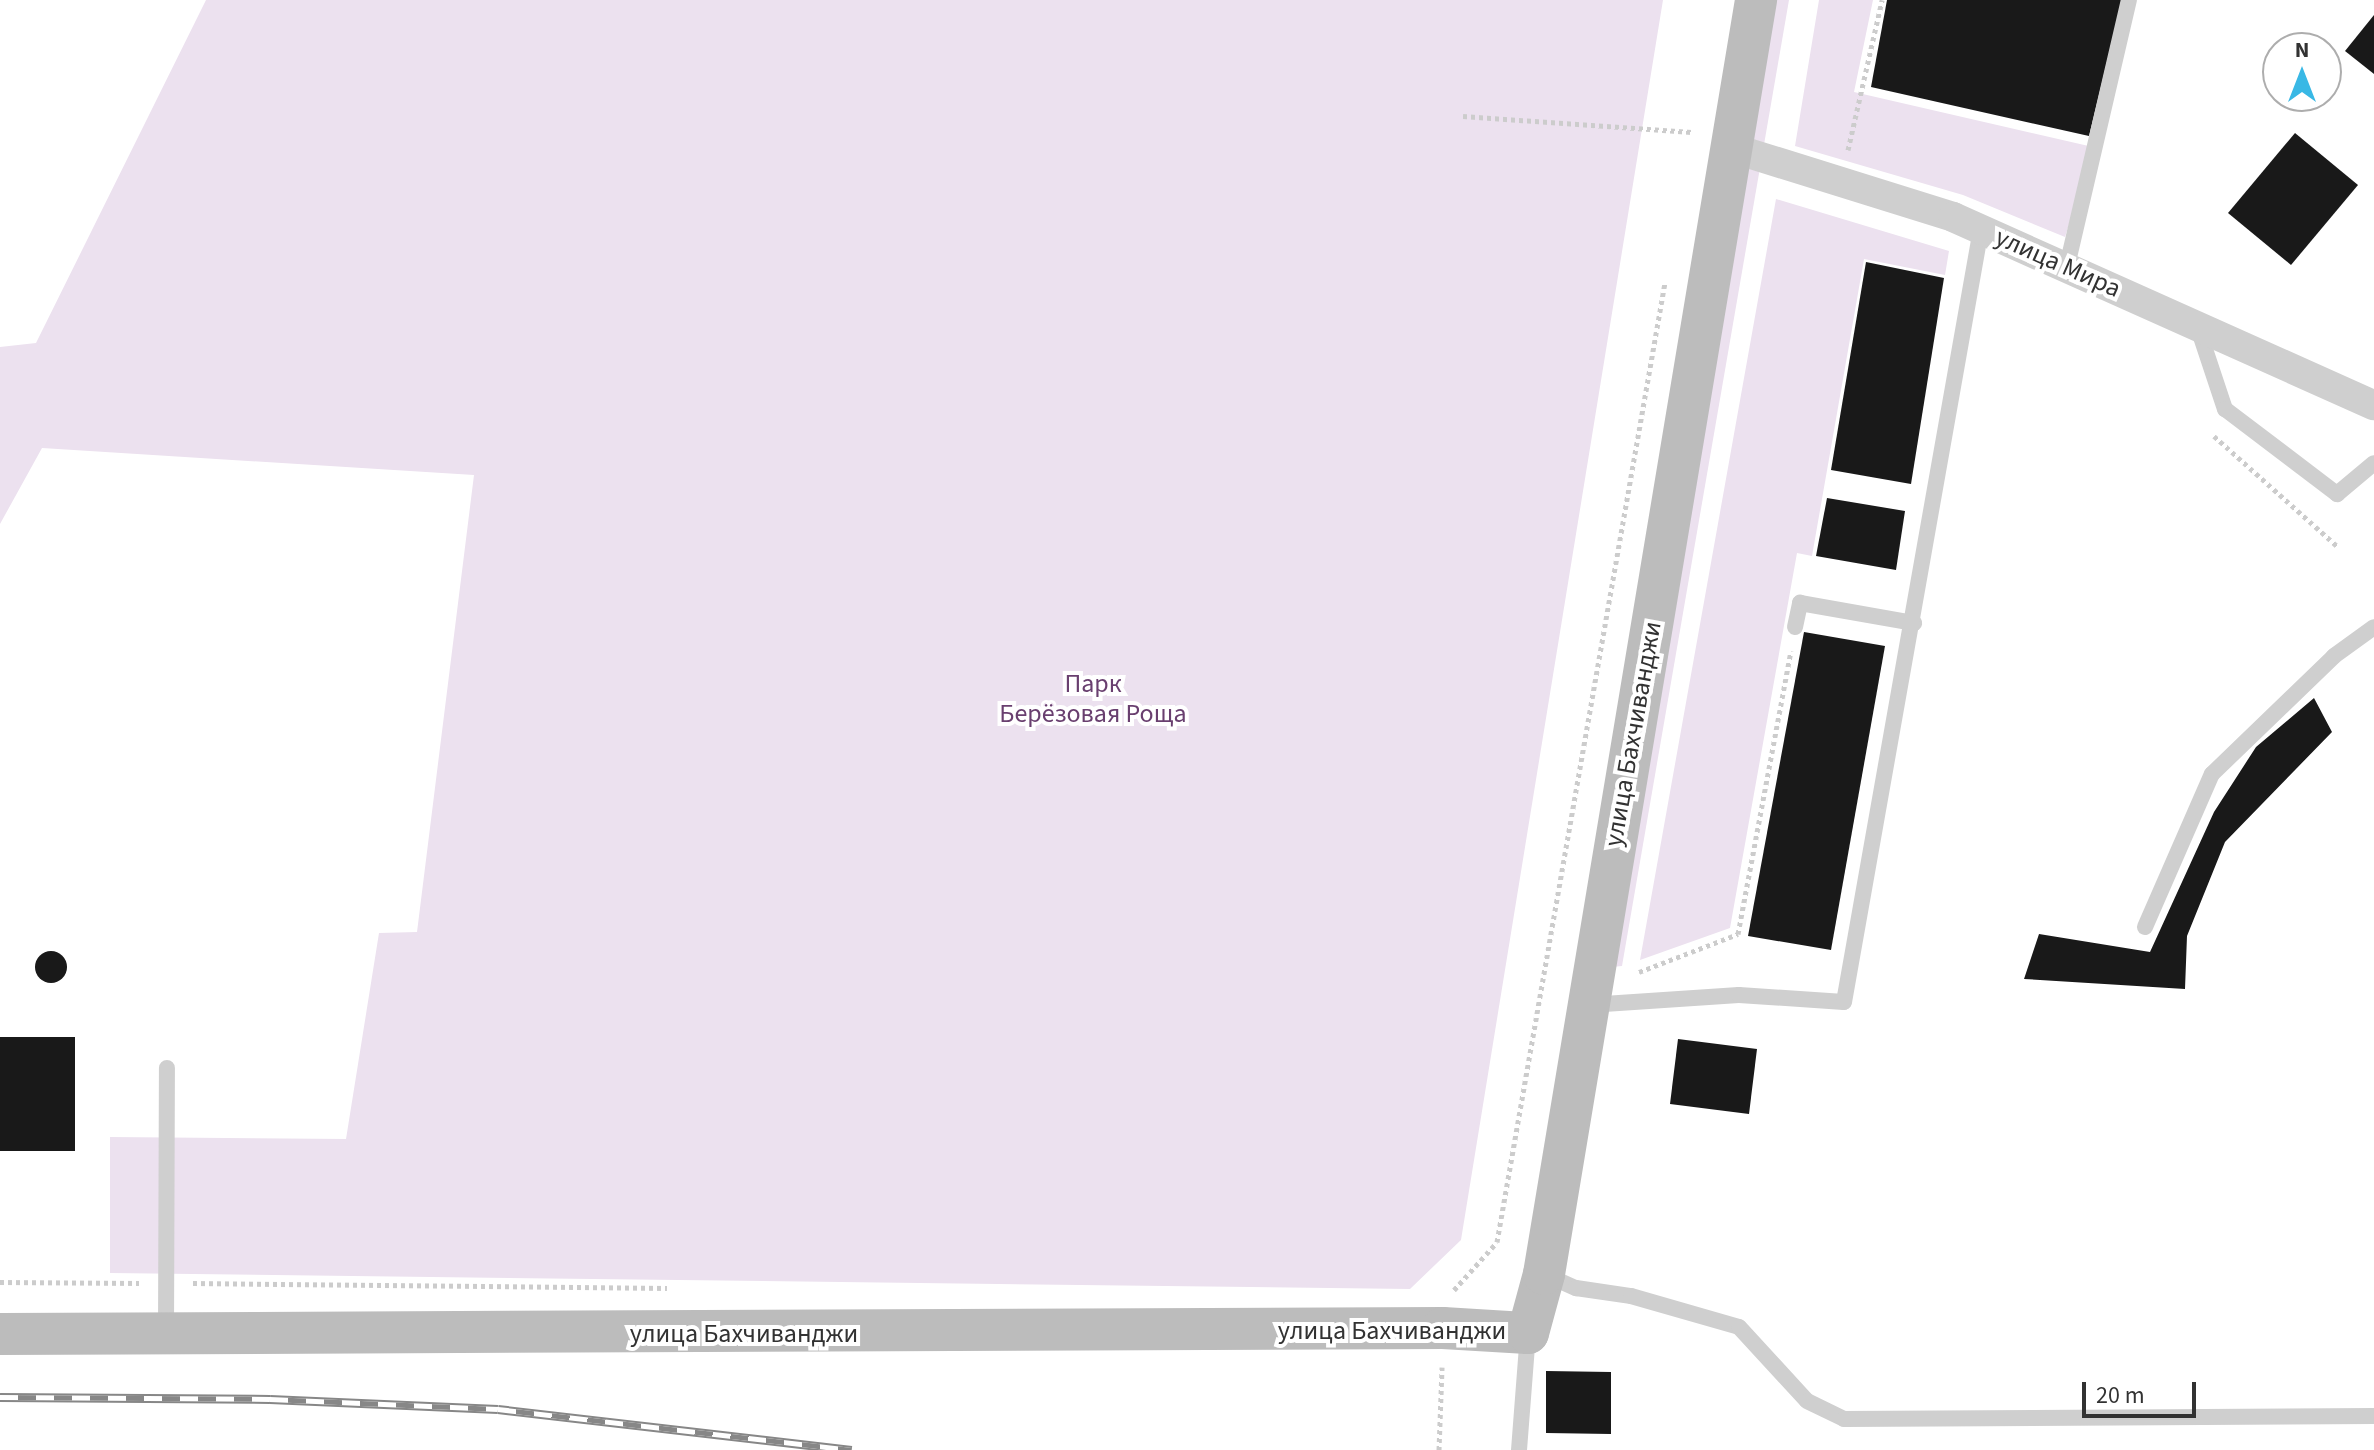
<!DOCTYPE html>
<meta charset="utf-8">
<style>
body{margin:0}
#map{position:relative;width:2374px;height:1450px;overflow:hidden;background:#fff;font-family:"Source Sans 3",sans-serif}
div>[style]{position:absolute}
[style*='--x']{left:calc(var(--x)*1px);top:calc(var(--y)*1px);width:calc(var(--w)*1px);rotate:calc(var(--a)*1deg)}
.green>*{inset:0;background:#ece1ef}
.building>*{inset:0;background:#191919}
.round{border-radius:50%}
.path>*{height:5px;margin-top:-2.5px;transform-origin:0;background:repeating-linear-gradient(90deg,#ccc 0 4px,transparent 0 8px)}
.service>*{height:16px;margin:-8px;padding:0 8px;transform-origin:8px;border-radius:8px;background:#cfcfcf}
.minor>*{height:30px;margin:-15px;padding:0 15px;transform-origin:15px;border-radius:15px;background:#cfcfcf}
.secondary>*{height:42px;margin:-21px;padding:0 21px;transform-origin:21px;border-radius:21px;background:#bcbcbc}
.rail>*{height:9px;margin-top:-4.5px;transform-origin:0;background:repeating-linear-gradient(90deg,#fff 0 18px,#878787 0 36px);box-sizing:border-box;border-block:2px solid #878787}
span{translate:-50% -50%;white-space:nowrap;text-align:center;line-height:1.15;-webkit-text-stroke:8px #fff;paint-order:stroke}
.street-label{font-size:26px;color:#323232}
.park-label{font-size:26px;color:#693f6f}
.north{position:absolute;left:2262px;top:32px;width:80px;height:80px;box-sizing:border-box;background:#fff;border:2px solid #adadad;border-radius:50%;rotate:0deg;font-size:22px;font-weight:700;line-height:32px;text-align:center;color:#323232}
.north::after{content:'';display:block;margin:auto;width:28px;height:36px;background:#39b8e5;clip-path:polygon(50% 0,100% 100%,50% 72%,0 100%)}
.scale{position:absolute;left:2082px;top:1382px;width:114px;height:36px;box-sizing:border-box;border:4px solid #323232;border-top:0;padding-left:10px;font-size:24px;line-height:28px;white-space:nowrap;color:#323232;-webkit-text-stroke:6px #fff;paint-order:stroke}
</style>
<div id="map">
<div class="green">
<i style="clip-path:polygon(206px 0,1663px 0,1461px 1240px,1410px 1289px,110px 1273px,110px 1137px,346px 1139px,379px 933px,417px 932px,474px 475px,42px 448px,0 524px,0 347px,36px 343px)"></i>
<i style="clip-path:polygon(1765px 0,1789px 0,1622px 966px,1592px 969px)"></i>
<i style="clip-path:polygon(1819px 0,1873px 0,1854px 92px,2093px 147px,2065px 237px,1963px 195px,1795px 146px)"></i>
<i style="clip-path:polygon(1776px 199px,1949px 251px,1945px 275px,1864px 259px,1812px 556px,1797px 553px,1730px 928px,1640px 960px)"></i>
</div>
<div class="building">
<i style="clip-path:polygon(1887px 0,2122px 0,2089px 136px,1871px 87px)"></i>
<i style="clip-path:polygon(2374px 15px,2374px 74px,2345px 51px)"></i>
<i style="clip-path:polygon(2295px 133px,2358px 185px,2291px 265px,2228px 213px)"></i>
<i style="clip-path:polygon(1866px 262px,1944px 278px,1911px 484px,1831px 470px)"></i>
<i style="clip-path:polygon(1827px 498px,1905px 511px,1896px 570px,1816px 556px)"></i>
<i style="clip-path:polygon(1804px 632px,1885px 646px,1831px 950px,1748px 936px)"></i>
<i style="clip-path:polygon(2314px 698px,2332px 732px,2225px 842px,2187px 936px,2185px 989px,2024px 979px,2039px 934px,2150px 952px,2214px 812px,2256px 747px)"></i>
<i class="round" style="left:35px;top:951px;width:32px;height:32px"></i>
<i style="clip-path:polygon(0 1037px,75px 1037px,75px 1151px,0 1151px)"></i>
<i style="clip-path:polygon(1678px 1039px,1757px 1049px,1749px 1114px,1670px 1104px)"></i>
<i style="clip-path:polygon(1546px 1371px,1611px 1372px,1611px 1434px,1546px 1433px)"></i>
</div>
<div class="path">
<i style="--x:1463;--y:116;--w:229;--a:4"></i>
<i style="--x:1848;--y:150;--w:154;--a:-77.2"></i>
<i style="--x:2214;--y:436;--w:166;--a:41.8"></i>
<i style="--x:1639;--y:972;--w:106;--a:-21"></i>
<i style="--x:1738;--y:934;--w:288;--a:-79.4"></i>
<i style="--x:0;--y:1282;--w:139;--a:0.4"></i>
<i style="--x:193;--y:1283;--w:474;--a:0.6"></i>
<i style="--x:1454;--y:1290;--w:64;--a:-48.1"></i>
<i style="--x:1497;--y:1242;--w:975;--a:-80.07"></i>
<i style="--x:1439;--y:1450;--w:83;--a:-87.9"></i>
</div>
<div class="service">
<i style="--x:2067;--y:266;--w:273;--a:-76.9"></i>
<i style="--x:2197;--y:325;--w:89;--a:71.6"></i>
<i style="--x:2225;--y:409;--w:141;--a:37.2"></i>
<i style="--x:2337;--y:494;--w:48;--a:-40"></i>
<i style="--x:1795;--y:627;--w:25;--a:-78"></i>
<i style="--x:1800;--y:603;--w:116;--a:10"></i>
<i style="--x:2145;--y:927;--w:167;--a:-66.4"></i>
<i style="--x:2212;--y:774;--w:170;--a:-44"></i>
<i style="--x:2334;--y:656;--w:49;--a:-35.9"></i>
<i style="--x:1589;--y:1005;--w:150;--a:-3.8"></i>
<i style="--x:1739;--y:995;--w:105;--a:3.8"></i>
<i style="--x:1844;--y:1002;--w:785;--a:-79.95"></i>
<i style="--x:1544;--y:1274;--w:35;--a:24"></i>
<i style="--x:1576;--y:1288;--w:56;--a:8.3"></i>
<i style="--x:1631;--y:1296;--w:112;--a:16"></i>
<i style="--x:1739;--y:1327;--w:100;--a:47.4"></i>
<i style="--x:1807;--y:1401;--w:41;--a:25.9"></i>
<i style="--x:1844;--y:1419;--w:530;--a:-0.32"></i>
<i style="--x:166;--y:1334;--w:266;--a:-89.8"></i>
<i style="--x:1519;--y:1450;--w:116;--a:-85.6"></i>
</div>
<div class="minor">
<i style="--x:1732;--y:148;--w:232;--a:17.3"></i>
<i style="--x:1953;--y:217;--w:461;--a:24.1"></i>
</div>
<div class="secondary">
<i style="--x:0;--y:1334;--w:1443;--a:-0.24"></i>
<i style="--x:1443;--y:1328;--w:85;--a:3.4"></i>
<i style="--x:1528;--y:1333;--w:61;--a:-74.8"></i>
<i style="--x:1544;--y:1274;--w:1292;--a:-80.55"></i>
</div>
<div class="rail">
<i style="--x:0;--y:1397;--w:270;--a:0.4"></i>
<i style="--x:270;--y:1399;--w:228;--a:2.5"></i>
<i style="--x:498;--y:1409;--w:356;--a:6.6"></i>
</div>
<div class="street-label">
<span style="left:2058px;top:263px;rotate:24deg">улица Мира</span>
<span style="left:1633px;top:734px;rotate:-80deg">улица Бахчиванджи</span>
<span style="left:1392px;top:1331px">улица Бахчиванджи</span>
<span style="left:744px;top:1334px">улица Бахчиванджи</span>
</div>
<div class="park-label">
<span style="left:1093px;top:699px">Парк<br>Берёзовая Роща</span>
</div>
<div class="north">N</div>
<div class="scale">20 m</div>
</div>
